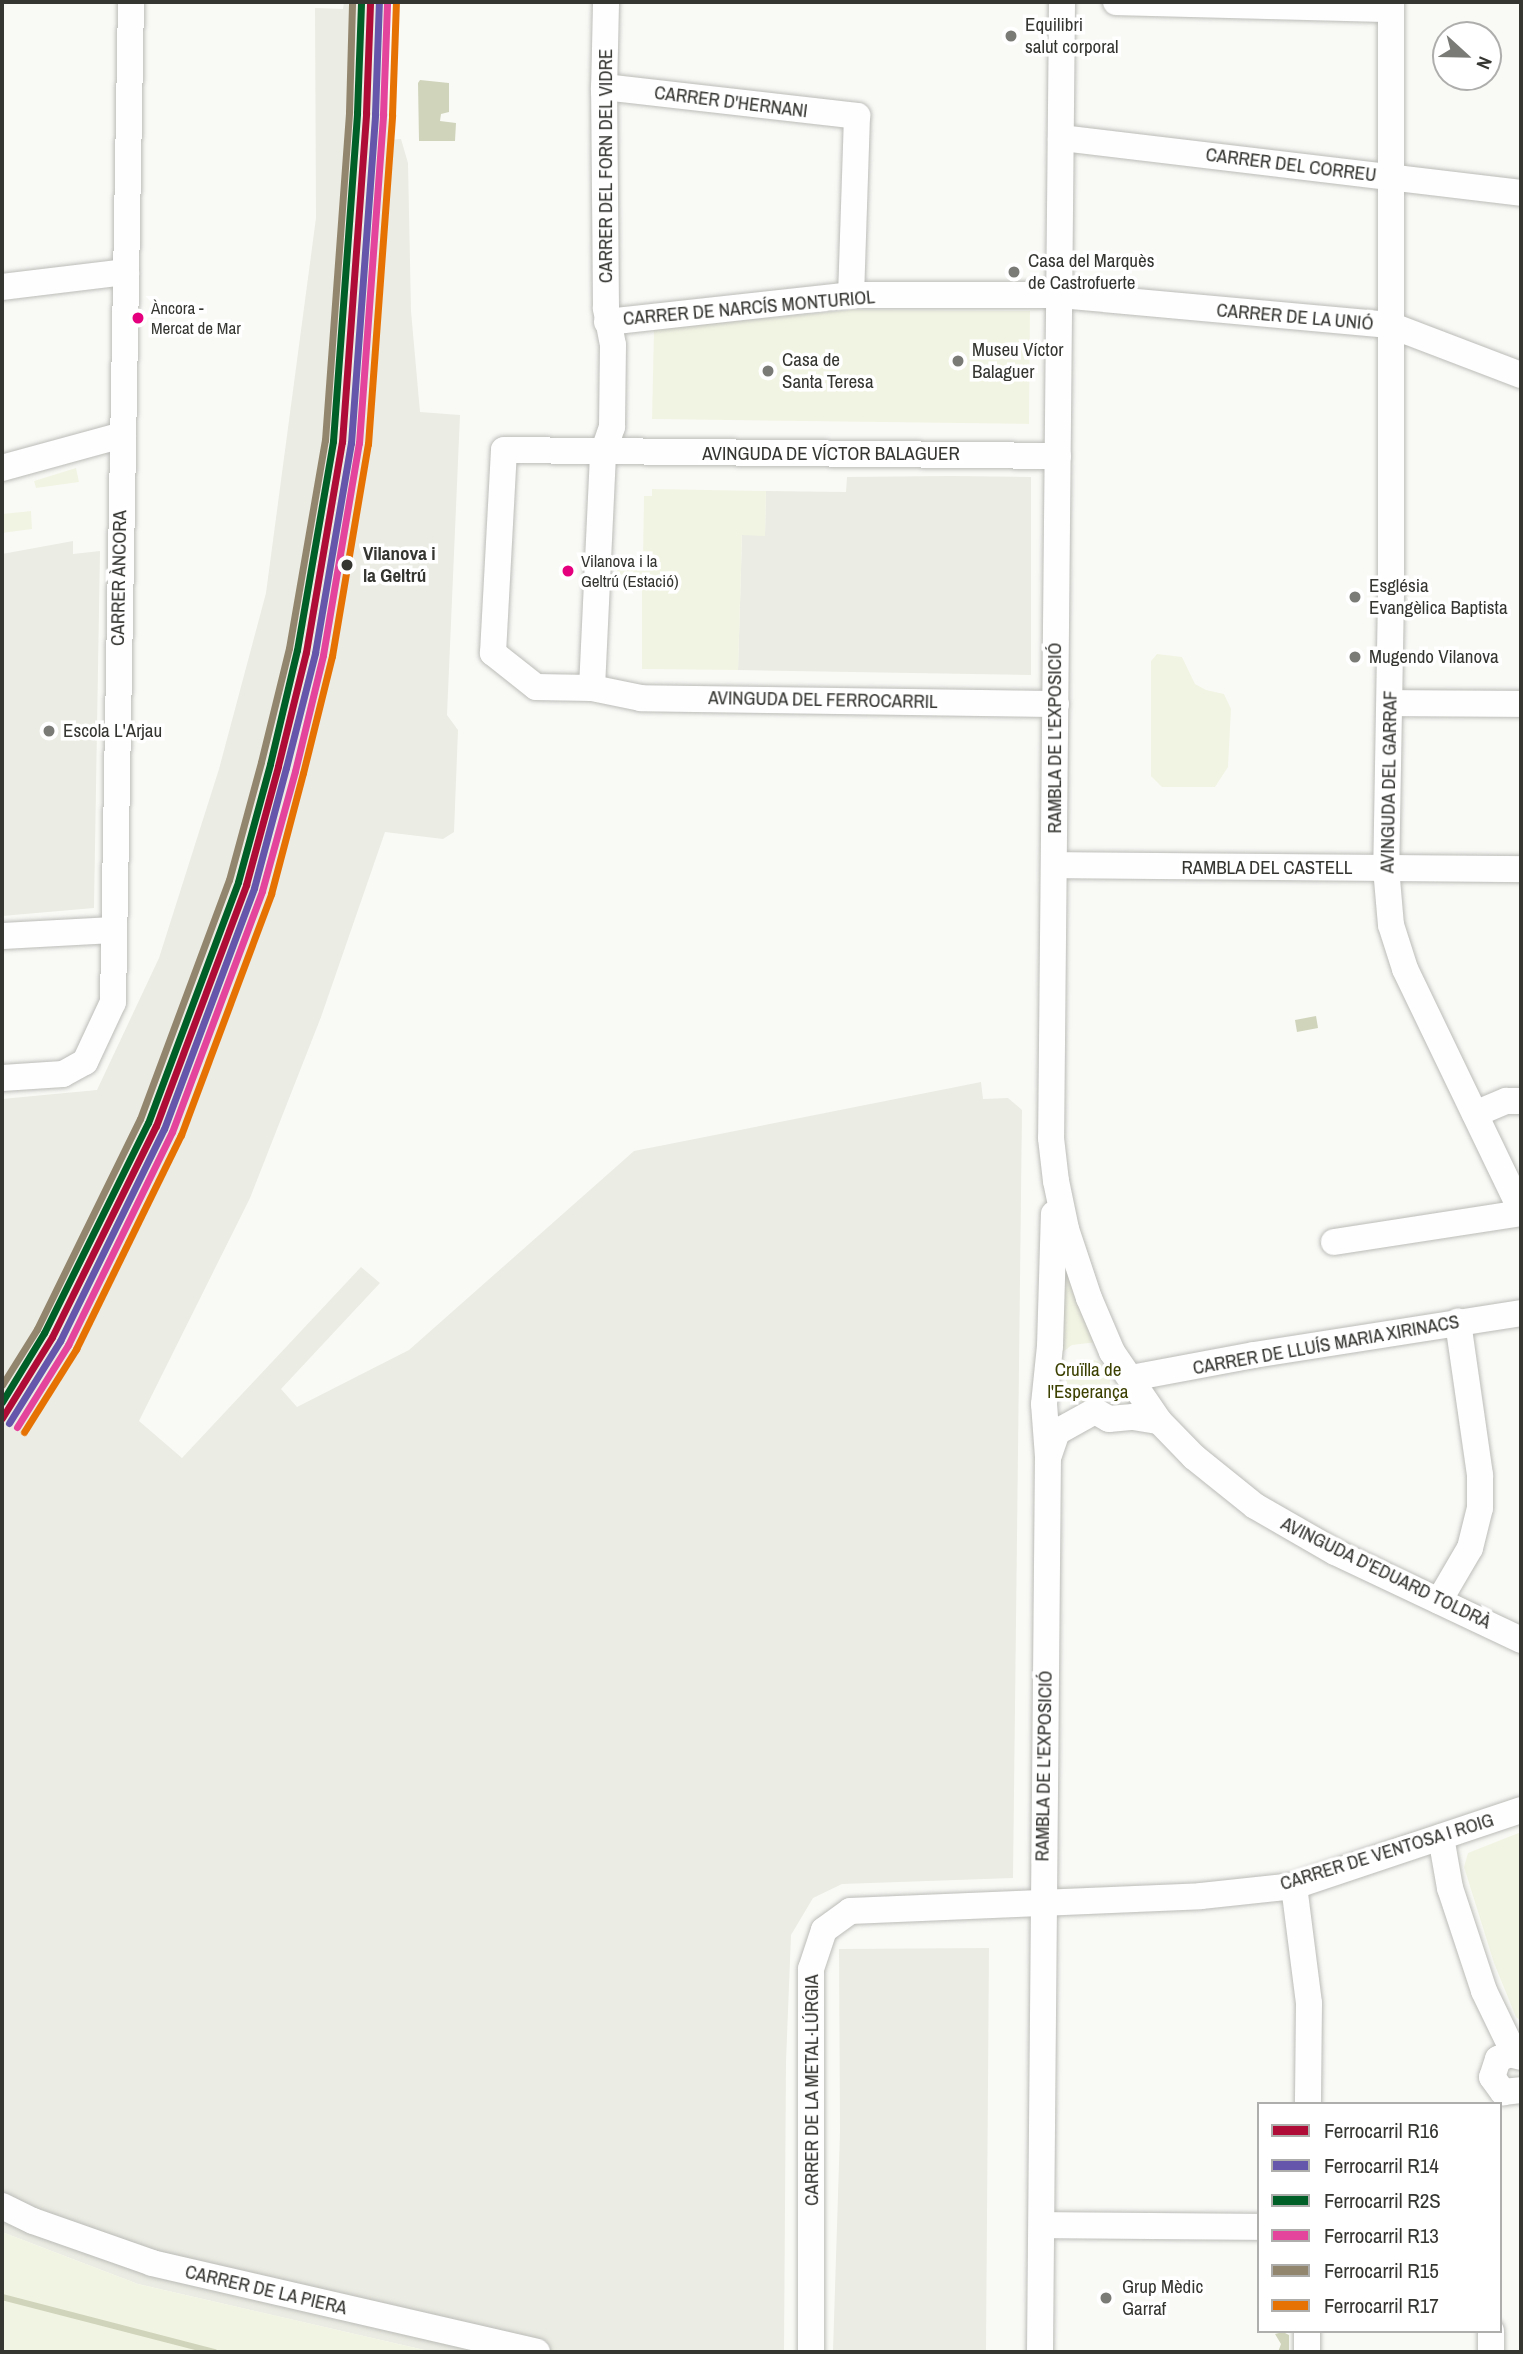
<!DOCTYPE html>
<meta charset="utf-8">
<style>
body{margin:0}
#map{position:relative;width:1523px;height:2354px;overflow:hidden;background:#f9faf6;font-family:"Archivo Narrow",sans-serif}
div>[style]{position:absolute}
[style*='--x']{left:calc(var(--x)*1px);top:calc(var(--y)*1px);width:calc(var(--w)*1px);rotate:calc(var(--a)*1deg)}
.built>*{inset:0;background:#ebece3}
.green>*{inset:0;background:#f2f4e3}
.round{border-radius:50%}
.water>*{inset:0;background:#d0d4ba}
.stream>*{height:6px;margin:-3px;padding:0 3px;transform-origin:3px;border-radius:3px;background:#d0d4ba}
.roads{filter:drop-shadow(0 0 2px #bbbbb8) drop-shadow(0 0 2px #bbbbb8)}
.minor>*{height:26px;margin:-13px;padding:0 13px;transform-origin:13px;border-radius:13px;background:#fefefe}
.rail-1>*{height:7px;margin:-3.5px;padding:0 3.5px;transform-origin:3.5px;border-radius:3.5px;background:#af0d38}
.rail-2>*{height:7px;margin:-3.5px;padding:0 3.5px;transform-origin:3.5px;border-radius:3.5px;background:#6556ac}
.rail-3>*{height:7px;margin:-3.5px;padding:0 3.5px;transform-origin:3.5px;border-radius:3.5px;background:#005f27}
.rail-4>*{height:7px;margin:-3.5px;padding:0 3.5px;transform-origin:3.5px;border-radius:3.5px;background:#e5449c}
.rail-5>*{height:7px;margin:-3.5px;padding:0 3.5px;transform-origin:3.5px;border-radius:3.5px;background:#93866e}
.rail-6>*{height:7px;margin:-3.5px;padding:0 3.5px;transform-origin:3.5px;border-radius:3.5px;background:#e77204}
.dots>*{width:19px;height:19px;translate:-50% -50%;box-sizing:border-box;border:4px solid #fff;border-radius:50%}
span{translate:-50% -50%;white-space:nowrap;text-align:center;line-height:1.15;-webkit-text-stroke:7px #fff;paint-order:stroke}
.bus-label{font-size:17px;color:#353532}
.left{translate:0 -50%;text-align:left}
.poi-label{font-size:19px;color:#353532}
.street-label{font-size:19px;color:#353532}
.stop-label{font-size:19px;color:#353532;font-weight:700}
.park-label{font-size:19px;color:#3c4000}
.frame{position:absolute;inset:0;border:4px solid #353532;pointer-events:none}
.legend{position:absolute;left:1257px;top:2102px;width:245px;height:231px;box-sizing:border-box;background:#fff;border:2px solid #aeaead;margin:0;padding:9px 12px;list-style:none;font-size:21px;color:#353532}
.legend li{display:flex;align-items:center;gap:14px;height:35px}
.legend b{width:35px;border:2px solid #aeaead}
.north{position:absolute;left:1432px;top:21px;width:70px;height:70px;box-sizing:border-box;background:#fff;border:2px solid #aeaead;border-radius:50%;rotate:112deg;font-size:19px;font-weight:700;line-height:28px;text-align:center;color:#353532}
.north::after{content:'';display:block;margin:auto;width:24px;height:32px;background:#7a7a77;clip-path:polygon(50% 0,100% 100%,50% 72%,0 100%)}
</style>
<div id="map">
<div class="built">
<i style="clip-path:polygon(344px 2px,385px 2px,389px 140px,401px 139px,408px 163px,411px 311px,420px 412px,460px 415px,447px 715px,458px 730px,454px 832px,443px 839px,385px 832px,321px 1017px,250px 1198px,139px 1421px,182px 1458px,361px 1267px,380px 1283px,281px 1389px,297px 1407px,409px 1350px,634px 1151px,981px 1082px,983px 1099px,1008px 1098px,1022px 1110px,1013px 1878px,842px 1884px,813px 1898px,791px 1935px,786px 2062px,784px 2352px,433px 2352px,138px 2284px,2px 2232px,2px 1099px,97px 1090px,159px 958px,219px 769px,266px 593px,316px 218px,315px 8px,343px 9px)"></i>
<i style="clip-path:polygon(950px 476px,1031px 477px,1031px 675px,738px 670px,742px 535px,765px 535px,766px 491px,846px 492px,847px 477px)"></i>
<i style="clip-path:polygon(73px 541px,73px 554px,100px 551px,94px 908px,2px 916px,2px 554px)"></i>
<i style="clip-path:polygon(989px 1948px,986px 2352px,833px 2351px,840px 2132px,839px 1949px)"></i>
</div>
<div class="green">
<i style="clip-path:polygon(851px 310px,1030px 311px,1029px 424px,652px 419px,654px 329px)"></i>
<i style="clip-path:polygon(76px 468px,79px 482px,36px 488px,34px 481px)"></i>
<i style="clip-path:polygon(652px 489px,766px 491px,765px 536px,742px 535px,738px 670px,642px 669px,642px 588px,617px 585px,614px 579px,621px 559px,643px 558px,644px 496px,652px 496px)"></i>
<i style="clip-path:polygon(31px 511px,32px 529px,2px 533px,2px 514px)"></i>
<i style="clip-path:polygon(1157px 654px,1182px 657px,1195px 684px,1206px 690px,1224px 694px,1231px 709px,1228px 767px,1215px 787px,1162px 787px,1151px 776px,1151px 661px)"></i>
<i style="clip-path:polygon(1064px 1257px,1097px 1342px,1072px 1345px,1060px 1354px)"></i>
<i class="round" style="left:1066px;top:1359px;width:44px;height:44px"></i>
<i style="clip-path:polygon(1521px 1832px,1521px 2021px,1516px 2017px,1494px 1963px,1464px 1867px,1468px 1853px)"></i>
<i style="clip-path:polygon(2px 2232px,138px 2284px,433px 2352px,2px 2352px)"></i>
</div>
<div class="water">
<i style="clip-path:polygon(420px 80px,449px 83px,449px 112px,441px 114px,440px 121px,456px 123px,455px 141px,419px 141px,418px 83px)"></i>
<i style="clip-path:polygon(1316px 1016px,1318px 1028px,1297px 1032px,1295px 1020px)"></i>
<i style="clip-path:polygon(1283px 2332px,1289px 2335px,1289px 2352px,1278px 2352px,1281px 2344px,1275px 2334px)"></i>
</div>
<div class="stream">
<i style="--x:2;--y:2297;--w:220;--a:14.5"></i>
</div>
<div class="roads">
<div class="minor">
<i style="--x:1062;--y:2;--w:1136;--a:90.55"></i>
<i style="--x:1051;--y:1138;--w:43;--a:83.4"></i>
<i style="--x:1056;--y:1181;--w:49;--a:78.2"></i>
<i style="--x:1066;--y:1229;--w:73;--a:71.6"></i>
<i style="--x:1089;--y:1298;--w:59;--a:66.9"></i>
<i style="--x:1112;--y:1352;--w:83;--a:55.7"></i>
<i style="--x:1159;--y:1421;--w:50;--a:45.8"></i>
<i style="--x:1194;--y:1457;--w:78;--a:38.8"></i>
<i style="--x:1255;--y:1506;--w:92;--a:29.9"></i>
<i style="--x:1335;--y:1552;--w:206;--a:25.3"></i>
<i style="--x:1116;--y:2;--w:275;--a:1.5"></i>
<i style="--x:1391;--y:2;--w:592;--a:90"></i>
<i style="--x:1391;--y:594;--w:274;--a:91"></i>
<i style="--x:1386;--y:868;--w:57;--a:85"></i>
<i style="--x:1391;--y:925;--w:46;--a:72.3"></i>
<i style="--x:1405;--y:969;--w:267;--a:64.3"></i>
<i style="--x:604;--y:87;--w:255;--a:6.5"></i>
<i style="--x:857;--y:116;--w:179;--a:91.9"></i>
<i style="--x:1061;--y:138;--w:463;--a:6.8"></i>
<i style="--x:2;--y:287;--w:125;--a:-6.9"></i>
<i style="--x:607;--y:322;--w:245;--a:-6.3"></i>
<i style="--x:851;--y:295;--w:209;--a:0"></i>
<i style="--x:1060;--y:295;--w:331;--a:5.2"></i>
<i style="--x:1390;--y:325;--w:140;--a:20.9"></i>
<i style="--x:2;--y:468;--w:125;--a:-15.3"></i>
<i style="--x:592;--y:688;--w:235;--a:-87.3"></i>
<i style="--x:603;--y:453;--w:28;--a:-71"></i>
<i style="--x:612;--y:427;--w:82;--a:-89.3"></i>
<i style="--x:613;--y:345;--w:38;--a:-101"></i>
<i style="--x:606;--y:308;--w:216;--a:-90.5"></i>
<i style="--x:604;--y:92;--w:90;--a:-88.7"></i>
<i style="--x:1390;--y:703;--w:131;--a:0.4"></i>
<i style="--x:1056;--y:704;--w:415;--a:-179.2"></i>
<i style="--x:641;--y:698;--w:50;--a:-168.5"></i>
<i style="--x:592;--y:688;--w:56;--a:-179"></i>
<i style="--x:536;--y:687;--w:55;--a:-141.7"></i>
<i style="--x:493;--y:653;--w:203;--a:-86.9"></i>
<i style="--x:504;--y:450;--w:554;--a:0.62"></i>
<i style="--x:1054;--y:865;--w:467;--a:0.5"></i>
<i style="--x:2;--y:936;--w:112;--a:-3.1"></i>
<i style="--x:2;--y:1078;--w:61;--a:-3.8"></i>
<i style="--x:63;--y:1074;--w:25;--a:-29"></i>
<i style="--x:85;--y:1062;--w:66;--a:-65"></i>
<i style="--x:113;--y:1002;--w:1000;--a:-88.97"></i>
<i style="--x:1475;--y:1114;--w:34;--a:-23"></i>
<i style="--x:1506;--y:1101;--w:15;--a:0"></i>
<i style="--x:1334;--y:1242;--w:189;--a:-8.8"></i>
<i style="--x:1131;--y:1378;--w:125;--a:-10.6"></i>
<i style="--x:1254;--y:1355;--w:270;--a:-8.9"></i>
<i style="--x:1049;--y:1455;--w:24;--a:-71"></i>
<i style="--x:1057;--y:1432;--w:43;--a:-28.9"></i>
<i style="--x:1095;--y:1411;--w:16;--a:30"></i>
<i style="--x:1109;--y:1419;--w:24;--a:-5"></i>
<i style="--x:1133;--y:1417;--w:26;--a:9"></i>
<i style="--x:1439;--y:1601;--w:61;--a:-59.7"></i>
<i style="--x:1470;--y:1548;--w:41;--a:-76"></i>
<i style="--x:1480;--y:1508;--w:33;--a:-90"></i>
<i style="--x:1480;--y:1475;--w:155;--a:-98.2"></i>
<i style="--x:1441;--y:1837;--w:52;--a:80"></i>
<i style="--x:1450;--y:1888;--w:108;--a:71.7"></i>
<i style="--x:1484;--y:1991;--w:71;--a:64.2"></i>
<i style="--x:1294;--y:1886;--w:118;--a:82.7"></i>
<i style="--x:1309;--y:2003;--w:101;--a:90.6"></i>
<i style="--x:1521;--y:2057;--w:11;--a:-165"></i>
<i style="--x:1510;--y:2054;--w:13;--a:157"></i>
<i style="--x:1498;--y:2059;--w:19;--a:108"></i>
<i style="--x:1492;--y:2077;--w:19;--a:54"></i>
<i style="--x:1503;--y:2092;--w:18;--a:-6"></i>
<i style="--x:2;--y:2206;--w:34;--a:26"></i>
<i style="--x:33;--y:2221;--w:126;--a:19.4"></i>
<i style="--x:152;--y:2263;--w:395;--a:13"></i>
<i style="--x:1043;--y:2225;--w:216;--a:0.5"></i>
<i style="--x:1307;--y:2331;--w:21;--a:90"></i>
<i style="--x:811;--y:2352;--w:383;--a:-90"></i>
<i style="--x:811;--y:1969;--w:41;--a:-71.6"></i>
<i style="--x:824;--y:1930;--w:32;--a:-36"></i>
<i style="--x:850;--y:1911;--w:351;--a:-2.4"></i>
<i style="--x:1201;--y:1896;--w:94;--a:-6.1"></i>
<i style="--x:1294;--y:1886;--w:239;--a:-18.5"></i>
<i style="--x:1040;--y:2352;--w:895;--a:-89.49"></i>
<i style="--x:1048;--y:1457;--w:53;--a:-94.3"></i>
<i style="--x:1044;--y:1404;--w:58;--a:-84.1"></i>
<i style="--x:1050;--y:1346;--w:132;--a:-88.3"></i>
<i style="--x:1491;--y:2352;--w:21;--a:-90"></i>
</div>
</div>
<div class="rail-1">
<i style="--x:2;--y:1418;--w:95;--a:-58.3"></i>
<i style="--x:52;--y:1337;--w:235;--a:-63.8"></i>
<i style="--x:156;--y:1126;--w:257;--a:-69.5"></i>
<i style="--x:246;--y:885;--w:123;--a:-74.9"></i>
<i style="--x:278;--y:766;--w:117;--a:-76.2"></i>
<i style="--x:306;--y:652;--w:213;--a:-80.3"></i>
<i style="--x:342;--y:442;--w:330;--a:-85.8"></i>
<i style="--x:366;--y:113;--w:111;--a:-87.9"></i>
</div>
<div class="rail-2">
<i style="--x:9;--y:1423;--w:97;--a:-58.1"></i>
<i style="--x:60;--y:1341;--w:236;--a:-63.9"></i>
<i style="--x:164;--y:1129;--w:257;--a:-69.5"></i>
<i style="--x:254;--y:888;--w:124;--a:-75.1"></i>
<i style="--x:286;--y:768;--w:119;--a:-75.8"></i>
<i style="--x:315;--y:653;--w:213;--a:-80.3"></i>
<i style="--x:351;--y:443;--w:330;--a:-85.8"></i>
<i style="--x:375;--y:114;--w:112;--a:-88"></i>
</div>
<div class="rail-3">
<i style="--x:2;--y:1402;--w:81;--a:-58.7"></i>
<i style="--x:44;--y:1333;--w:234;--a:-63.7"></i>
<i style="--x:148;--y:1123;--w:257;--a:-69.5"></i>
<i style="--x:238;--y:882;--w:122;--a:-74.8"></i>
<i style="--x:270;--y:764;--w:117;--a:-76.7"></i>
<i style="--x:297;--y:650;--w:212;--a:-80.2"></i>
<i style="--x:333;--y:441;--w:329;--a:-85.8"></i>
<i style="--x:357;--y:113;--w:111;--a:-87.9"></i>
</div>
<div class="rail-4">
<i style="--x:17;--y:1427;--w:97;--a:-58.1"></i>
<i style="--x:68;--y:1345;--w:237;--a:-64"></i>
<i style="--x:172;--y:1132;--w:257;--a:-69.5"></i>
<i style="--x:262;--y:891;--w:124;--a:-74.6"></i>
<i style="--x:295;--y:771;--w:119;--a:-76.4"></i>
<i style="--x:323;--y:655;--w:215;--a:-80.4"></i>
<i style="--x:359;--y:443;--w:330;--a:-85.8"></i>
<i style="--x:383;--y:114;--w:111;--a:-87.9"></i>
</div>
<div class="rail-5">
<i style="--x:2;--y:1385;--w:66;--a:-58"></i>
<i style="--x:37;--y:1329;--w:234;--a:-63.9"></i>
<i style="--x:140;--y:1119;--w:255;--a:-69.6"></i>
<i style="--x:229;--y:880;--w:122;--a:-74.8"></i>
<i style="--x:261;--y:762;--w:117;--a:-76.2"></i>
<i style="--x:289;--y:648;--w:211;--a:-80.2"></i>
<i style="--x:325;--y:440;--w:329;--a:-85.8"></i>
<i style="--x:349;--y:112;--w:110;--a:-88.4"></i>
</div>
<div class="rail-6">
<i style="--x:24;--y:1432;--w:98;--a:-57.9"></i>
<i style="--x:76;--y:1349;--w:238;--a:-63.9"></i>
<i style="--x:181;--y:1135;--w:257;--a:-69.5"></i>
<i style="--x:271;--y:894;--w:125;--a:-75.2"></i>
<i style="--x:303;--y:773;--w:121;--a:-76.1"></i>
<i style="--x:332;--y:656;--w:215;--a:-80.4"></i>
<i style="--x:368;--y:444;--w:330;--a:-85.8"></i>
<i style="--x:392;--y:115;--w:112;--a:-88"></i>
</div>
<div class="dots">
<i style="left:1011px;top:36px;background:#7a7a77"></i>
<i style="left:1014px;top:272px;background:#7a7a77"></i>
<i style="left:138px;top:318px;background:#e5007d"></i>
<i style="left:958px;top:361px;background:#7a7a77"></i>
<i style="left:768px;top:371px;background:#7a7a77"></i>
<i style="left:347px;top:565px;background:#353532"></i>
<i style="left:568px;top:571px;background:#e5007d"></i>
<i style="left:1355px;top:597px;background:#7a7a77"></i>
<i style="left:1355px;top:657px;background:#7a7a77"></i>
<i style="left:49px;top:731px;background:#7a7a77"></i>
<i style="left:1106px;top:2298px;background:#7a7a77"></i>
</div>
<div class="bus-label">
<span class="left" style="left:151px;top:318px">Àncora -<br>Mercat de Mar</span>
<span class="left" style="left:581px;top:571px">Vilanova i la<br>Geltrú (Estació)</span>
</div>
<div class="poi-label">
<span class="left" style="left:1025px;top:36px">Equilibri<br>salut corporal</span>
<span class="left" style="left:1028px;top:272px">Casa del Marquès<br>de Castrofuerte</span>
<span class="left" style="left:972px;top:361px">Museu Víctor<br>Balaguer</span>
<span class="left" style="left:782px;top:371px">Casa de<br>Santa Teresa</span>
<span class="left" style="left:1369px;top:597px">Església<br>Evangèlica Baptista</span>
<span class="left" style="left:1369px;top:657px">Mugendo Vilanova</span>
<span class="left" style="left:63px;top:731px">Escola L'Arjau</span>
<span class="left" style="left:1122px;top:2298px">Grup Mèdic<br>Garraf</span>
</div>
<div class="street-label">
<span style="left:731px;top:102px;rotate:7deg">CARRER D'HERNANI</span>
<span style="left:1291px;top:165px;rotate:7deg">CARRER DEL CORREU</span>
<span style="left:606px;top:166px;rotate:-90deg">CARRER DEL FORN DEL VIDRE</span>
<span style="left:749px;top:308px;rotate:-5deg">CARRER DE NARCÍS MONTURIOL</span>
<span style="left:1295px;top:317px;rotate:5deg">CARRER DE LA UNIÓ</span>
<span style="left:831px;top:454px">AVINGUDA DE VÍCTOR BALAGUER</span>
<span style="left:119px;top:578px;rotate:-89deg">CARRER ÀNCORA</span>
<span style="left:823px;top:700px;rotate:1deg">AVINGUDA DEL FERROCARRIL</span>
<span style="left:1055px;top:738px;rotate:-90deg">RAMBLA DE L'EXPOSICIÓ</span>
<span style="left:1389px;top:782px;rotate:-89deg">AVINGUDA DEL GARRAF</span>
<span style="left:1267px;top:868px">RAMBLA DEL CASTELL</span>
<span style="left:1326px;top:1345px;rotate:-10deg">CARRER DE LLUÍS MARIA XIRINACS</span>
<span style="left:1386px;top:1573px;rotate:26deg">AVINGUDA D'EDUARD TOLDRÀ</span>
<span style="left:1044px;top:1766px;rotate:-89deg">RAMBLA DE L'EXPOSICIÓ</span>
<span style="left:1387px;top:1852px;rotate:-17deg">CARRER DE VENTOSA I ROIG</span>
<span style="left:812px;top:2090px;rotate:-90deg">CARRER DE LA METAL·LÚRGIA</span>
<span style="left:266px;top:2290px;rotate:13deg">CARRER DE LA PIERA</span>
</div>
<div class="stop-label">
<span class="left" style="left:363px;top:565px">Vilanova i<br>la Geltrú</span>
</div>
<div class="park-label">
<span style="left:1088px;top:1381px">Cruïlla de<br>l'Esperança</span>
</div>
<div class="frame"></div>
<ul class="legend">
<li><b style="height:9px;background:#af0d38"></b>Ferrocarril R16</li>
<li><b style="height:9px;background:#6556ac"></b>Ferrocarril R14</li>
<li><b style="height:9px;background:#005f27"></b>Ferrocarril R2S</li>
<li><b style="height:9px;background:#e5449c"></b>Ferrocarril R13</li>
<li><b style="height:9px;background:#93866e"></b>Ferrocarril R15</li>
<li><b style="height:9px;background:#e77204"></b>Ferrocarril R17</li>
</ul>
<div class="north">N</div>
</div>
